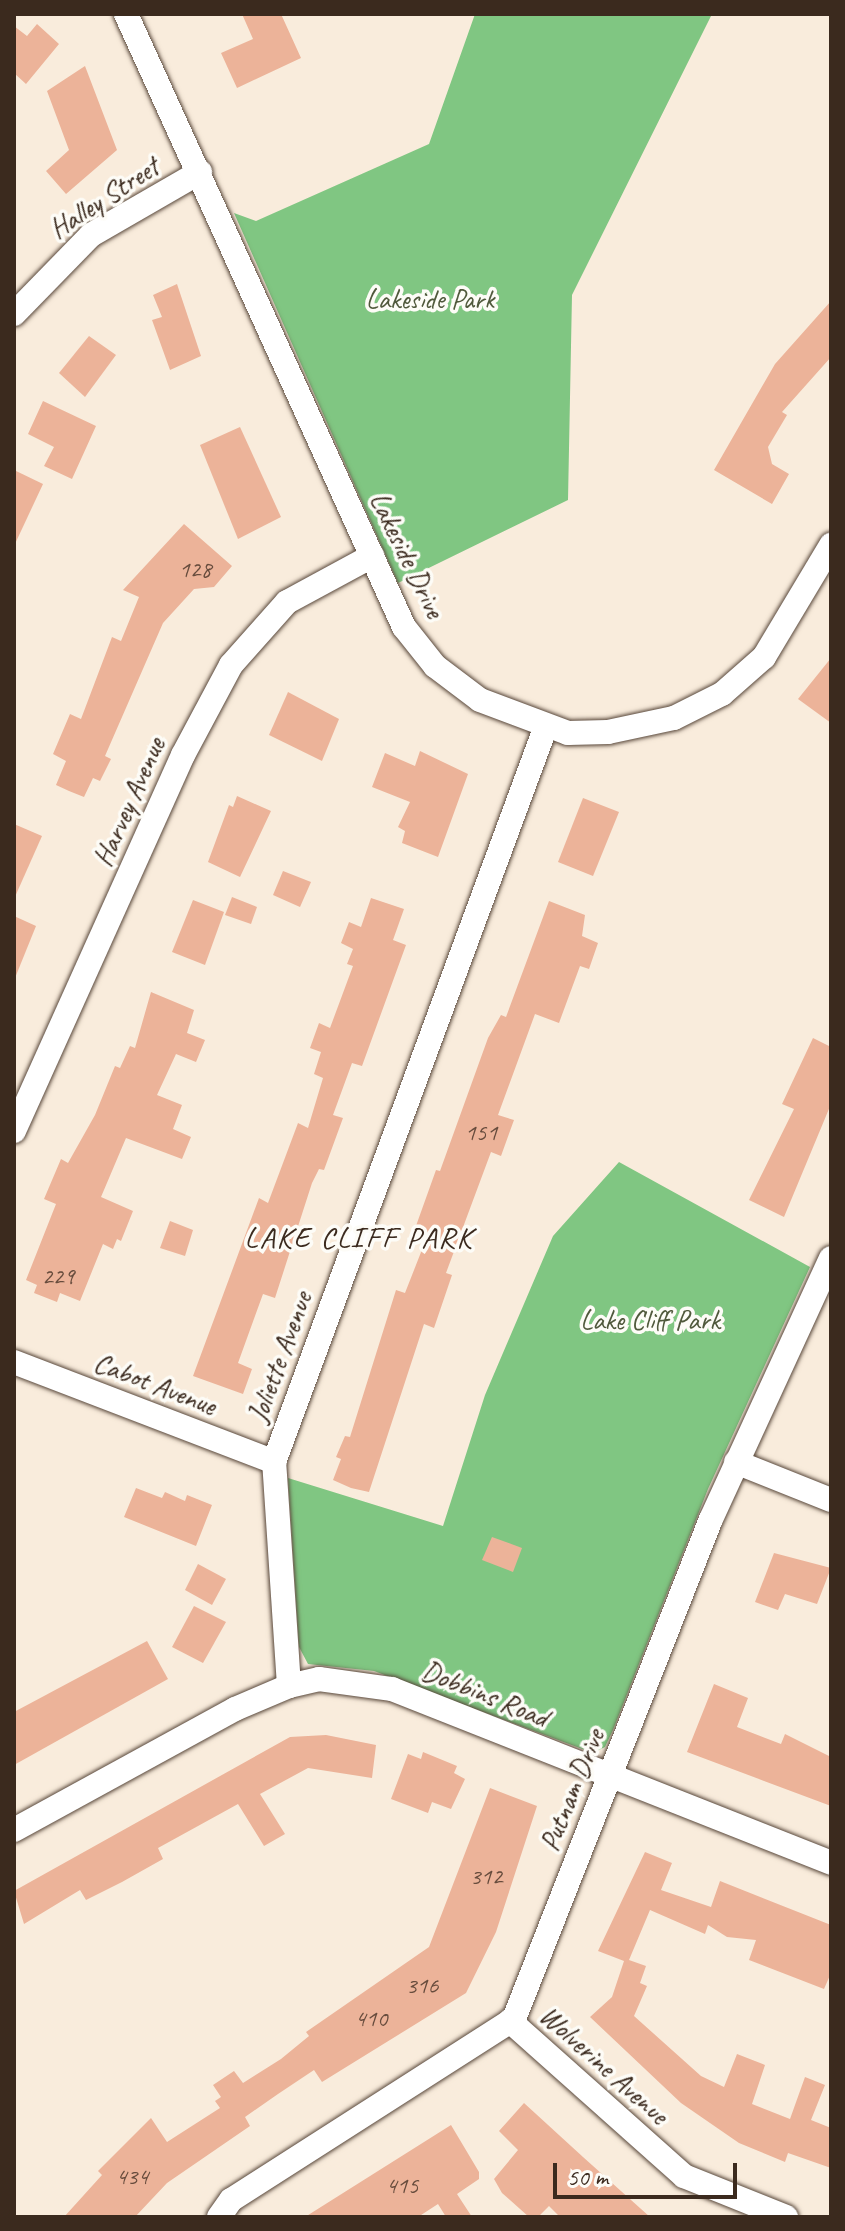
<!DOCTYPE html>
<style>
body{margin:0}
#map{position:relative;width:845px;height:2231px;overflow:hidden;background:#f9ecdc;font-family:Caveat,sans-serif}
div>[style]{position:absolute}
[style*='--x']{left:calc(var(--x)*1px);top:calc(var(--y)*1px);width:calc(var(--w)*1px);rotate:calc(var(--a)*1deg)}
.green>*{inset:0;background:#80c682}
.building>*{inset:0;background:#ecb399}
.roads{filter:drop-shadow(0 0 2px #58473a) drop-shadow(0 0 2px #58473a)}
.minor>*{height:24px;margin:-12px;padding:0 12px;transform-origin:12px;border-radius:12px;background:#fff}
span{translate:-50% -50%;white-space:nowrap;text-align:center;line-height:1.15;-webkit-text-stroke:7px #fdfcf7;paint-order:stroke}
.number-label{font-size:24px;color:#674c3d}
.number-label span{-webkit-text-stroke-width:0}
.street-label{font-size:28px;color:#3b2a1e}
.park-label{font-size:28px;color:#50593c}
.neighbourhood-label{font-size:30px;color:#3b2a1e;letter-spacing:2px}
.frame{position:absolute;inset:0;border:16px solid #3b2a1e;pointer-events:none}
.scale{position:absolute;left:553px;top:2163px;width:184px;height:36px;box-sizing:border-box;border:4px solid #3b2a1e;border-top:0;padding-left:10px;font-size:24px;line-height:28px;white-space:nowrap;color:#3b2a1e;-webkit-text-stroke:6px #fdfcf7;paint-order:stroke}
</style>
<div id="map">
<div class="green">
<i style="clip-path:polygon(475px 14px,712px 14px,572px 295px,568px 500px,398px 583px,234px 213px,256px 221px,429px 144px)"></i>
<i style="clip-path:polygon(619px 1162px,810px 1267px,708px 1489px,613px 1730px,605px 1747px,593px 1753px,374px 1671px,308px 1664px,299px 1647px,288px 1478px,443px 1526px,485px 1395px,553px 1236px)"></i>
</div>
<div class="building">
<i style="clip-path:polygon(242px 14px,281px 14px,301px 58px,237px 88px,221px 53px,253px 39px)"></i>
<i style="clip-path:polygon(37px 24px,59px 44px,26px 84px,14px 73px,14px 26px,27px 36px)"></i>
<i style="clip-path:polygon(85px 66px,117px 150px,66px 194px,46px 171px,69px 150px,47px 91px)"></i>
<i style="clip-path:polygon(177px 284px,201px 356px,170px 370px,152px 320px,162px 317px,153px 295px)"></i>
<i style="clip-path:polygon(831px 301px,831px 357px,782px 412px,787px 415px,768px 447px,772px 464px,789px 474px,772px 504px,714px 470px,775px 364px)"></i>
<i style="clip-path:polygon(89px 336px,116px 355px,85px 397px,59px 373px)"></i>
<i style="clip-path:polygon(43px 401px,96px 426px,72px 479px,44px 466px,54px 447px,28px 434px)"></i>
<i style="clip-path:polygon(240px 427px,281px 517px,238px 539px,200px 445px)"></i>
<i style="clip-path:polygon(14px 470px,43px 484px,14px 546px)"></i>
<i style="clip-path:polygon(184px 524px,232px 566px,214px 587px,194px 589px,163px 623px,105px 756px,111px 759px,100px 781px,93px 778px,84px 797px,69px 791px,56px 785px,66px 761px,53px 754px,70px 714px,81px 719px,112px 637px,121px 641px,139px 597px,123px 590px)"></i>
<i style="clip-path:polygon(831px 658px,831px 723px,798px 699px)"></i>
<i style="clip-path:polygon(288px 692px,339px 719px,322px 761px,269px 735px)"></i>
<i style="clip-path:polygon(420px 751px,468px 774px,438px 857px,402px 843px,405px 831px,398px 827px,410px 802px,372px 787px,385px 753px,415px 766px)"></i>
<i style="clip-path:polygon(237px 796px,271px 811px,240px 877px,208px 862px,229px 805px,233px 807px)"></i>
<i style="clip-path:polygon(583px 798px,619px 812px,593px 876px,558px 862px)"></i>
<i style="clip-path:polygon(14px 824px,42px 836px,14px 899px)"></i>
<i style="clip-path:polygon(283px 871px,311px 882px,300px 907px,273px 895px)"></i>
<i style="clip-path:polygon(232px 897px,257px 907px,251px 924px,225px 915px)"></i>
<i style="clip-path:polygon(371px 898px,404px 909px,393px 940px,406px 945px,362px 1066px,352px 1063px,333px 1115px,343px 1118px,324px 1170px,319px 1169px,312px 1183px,275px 1298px,263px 1294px,238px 1363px,252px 1369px,243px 1394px,193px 1376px,259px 1198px,268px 1203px,298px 1123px,308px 1128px,323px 1078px,314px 1074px,321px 1052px,310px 1048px,319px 1023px,330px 1028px,353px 966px,347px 964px,353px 949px,341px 943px,349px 922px,361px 927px)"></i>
<i style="clip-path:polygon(193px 900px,224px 912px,205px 965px,172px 952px)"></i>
<i style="clip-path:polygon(549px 901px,585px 915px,582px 936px,598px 943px,589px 969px,580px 966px,559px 1023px,535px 1014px,498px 1115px,514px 1120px,501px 1156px,491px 1152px,446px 1273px,452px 1275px,434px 1328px,424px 1324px,369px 1492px,351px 1488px,333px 1480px,341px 1459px,336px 1457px,345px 1436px,350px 1437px,396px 1290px,405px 1293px,425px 1242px,412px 1237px,436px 1170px,440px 1171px,488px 1038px,501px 1015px,506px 1017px)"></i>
<i style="clip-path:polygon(14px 916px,36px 926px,15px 978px,14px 978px)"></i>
<i style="clip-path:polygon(151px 992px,194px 1010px,187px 1033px,205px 1040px,196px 1062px,176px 1054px,157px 1095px,182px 1105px,173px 1129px,191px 1137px,182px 1159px,126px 1138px,101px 1197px,133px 1211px,121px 1241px,117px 1239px,113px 1249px,103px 1244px,80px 1301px,60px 1293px,57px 1302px,34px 1293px,37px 1285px,26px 1280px,56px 1204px,44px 1199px,61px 1159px,68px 1163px,95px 1115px,115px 1066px,120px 1068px,130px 1046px,135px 1048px)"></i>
<i style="clip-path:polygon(813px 1038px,831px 1047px,831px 1104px,784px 1217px,749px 1200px,794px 1109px,782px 1104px)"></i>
<i style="clip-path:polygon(170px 1221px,193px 1230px,185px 1256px,160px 1248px)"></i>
<i style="clip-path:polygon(136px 1488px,162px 1498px,165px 1492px,185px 1501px,187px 1495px,212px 1505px,196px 1546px,124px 1517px)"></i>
<i style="clip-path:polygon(492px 1537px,522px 1548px,513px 1572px,482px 1560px)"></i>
<i style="clip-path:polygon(774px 1553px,831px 1568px,817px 1604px,785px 1594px,778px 1610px,755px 1602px)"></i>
<i style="clip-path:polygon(198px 1564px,226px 1579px,212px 1605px,185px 1590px)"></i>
<i style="clip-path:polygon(194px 1606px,226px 1622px,203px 1663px,172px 1647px)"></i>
<i style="clip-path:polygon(147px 1641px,168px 1679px,14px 1765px,14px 1712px)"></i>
<i style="clip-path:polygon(714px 1684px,748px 1698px,737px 1727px,781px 1744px,785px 1734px,831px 1757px,831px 1806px,687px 1752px)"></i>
<i style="clip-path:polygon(326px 1735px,376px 1745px,372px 1778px,308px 1768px,260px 1794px,285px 1834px,264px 1846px,238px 1804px,158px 1848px,163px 1859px,122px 1882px,86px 1900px,80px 1890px,24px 1924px,14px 1891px,290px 1737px)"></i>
<i style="clip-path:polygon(423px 1752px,457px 1766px,454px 1773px,465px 1779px,451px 1809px,432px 1802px,428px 1813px,391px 1799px,408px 1754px,421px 1759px)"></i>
<i style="clip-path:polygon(490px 1788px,537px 1806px,496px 1932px,466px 1993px,322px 2082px,314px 2070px,278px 2094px,245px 2117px,250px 2126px,167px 2183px,135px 2217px,64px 2217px,102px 2175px,98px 2171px,151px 2118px,167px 2142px,220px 2108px,215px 2101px,221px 2097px,213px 2085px,234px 2071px,243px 2083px,281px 2059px,309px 2036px,306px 2032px,429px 1947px)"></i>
<i style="clip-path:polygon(645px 1852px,672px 1863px,661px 1890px,711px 1907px,720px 1881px,831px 1925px,831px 1973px,824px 1989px,749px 1960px,756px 1940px,727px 1937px,708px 1925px,705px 1934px,650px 1910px,629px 1960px,646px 1966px,640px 1983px,647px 1986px,634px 2016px,701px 2076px,724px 2087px,737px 2054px,765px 2065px,752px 2104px,790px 2119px,805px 2077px,825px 2085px,811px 2120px,831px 2128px,831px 2168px,788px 2153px,785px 2162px,739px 2143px,681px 2103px,590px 2017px,612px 1997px,624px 1961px,598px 1951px)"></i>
<i style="clip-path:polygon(524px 2103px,583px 2157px,650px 2217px,560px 2217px,549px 2206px,538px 2217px,529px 2217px,502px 2193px,494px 2179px,518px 2150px,499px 2131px)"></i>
<i style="clip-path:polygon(451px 2125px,479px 2172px,479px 2179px,457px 2194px,472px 2217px,446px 2217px,438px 2204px,418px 2217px,305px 2217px)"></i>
</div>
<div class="roads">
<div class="minor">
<i style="--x:126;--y:14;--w:673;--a:65.61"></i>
<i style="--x:404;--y:627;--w:50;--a:51.5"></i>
<i style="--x:435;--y:666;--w:56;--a:37.1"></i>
<i style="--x:480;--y:700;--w:94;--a:20.6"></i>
<i style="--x:568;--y:733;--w:40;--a:-1.4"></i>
<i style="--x:608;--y:732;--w:67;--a:-12"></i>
<i style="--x:674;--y:718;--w:54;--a:-26.6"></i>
<i style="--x:722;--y:694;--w:56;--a:-41.4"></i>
<i style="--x:764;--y:657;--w:131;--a:-59.1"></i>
<i style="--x:14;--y:314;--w:110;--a:-45.7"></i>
<i style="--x:91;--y:235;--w:126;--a:-30"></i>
<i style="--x:14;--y:1131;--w:412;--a:-65.8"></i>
<i style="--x:183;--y:755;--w:102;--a:-61.9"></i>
<i style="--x:231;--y:665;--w:84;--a:-48.4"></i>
<i style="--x:287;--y:602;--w:97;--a:-28.4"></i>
<i style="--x:14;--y:1362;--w:279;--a:21"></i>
<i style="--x:736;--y:1462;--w:102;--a:21.8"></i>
<i style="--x:289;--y:1686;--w:31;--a:-13"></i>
<i style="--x:319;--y:1679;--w:74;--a:7.8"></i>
<i style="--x:392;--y:1689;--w:472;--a:21.6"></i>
<i style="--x:14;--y:1830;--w:252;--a:-28.7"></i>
<i style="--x:235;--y:1709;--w:59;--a:-23.1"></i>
<i style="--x:289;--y:1686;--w:225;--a:-93.8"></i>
<i style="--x:274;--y:1462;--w:785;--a:-69.72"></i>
<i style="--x:510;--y:2021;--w:233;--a:41.7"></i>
<i style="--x:684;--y:2176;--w:110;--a:21.9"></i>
<i style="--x:219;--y:2217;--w:21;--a:-55"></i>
<i style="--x:231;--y:2200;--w:336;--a:-32.6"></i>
<i style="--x:514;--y:2019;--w:537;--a:-68.5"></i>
<i style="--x:711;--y:1519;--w:287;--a:-65.3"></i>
</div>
</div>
<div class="number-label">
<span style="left:195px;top:570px">128</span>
<span style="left:481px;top:1133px">151</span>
<span style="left:58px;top:1277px">229</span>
<span style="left:486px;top:1877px">312</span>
<span style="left:422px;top:1986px">316</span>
<span style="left:371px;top:2019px">410</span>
<span style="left:132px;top:2177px">434</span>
<span style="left:402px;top:2186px">415</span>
</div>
<div class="street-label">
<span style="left:104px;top:198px;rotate:-33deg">Halley Street</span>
<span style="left:407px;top:555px;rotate:64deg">Lakeside Drive</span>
<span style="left:129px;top:802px;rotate:-66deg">Harvey Avenue</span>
<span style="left:280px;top:1357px;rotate:-70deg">Joliette Avenue</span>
<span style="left:155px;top:1384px;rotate:21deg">Cabot Avenue</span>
<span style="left:485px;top:1694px;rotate:22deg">Dobbins Road</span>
<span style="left:572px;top:1790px;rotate:-68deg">Putnam Drive</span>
<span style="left:604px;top:2065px;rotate:42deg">Wolverine Avenue</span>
</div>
<div class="park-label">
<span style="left:430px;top:299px">Lakeside Park</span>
<span style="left:650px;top:1320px">Lake Cliff Park</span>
</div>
<div class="neighbourhood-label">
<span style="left:359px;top:1237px">LAKE CLIFF PARK</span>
</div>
<div class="frame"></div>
<div class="scale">50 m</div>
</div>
